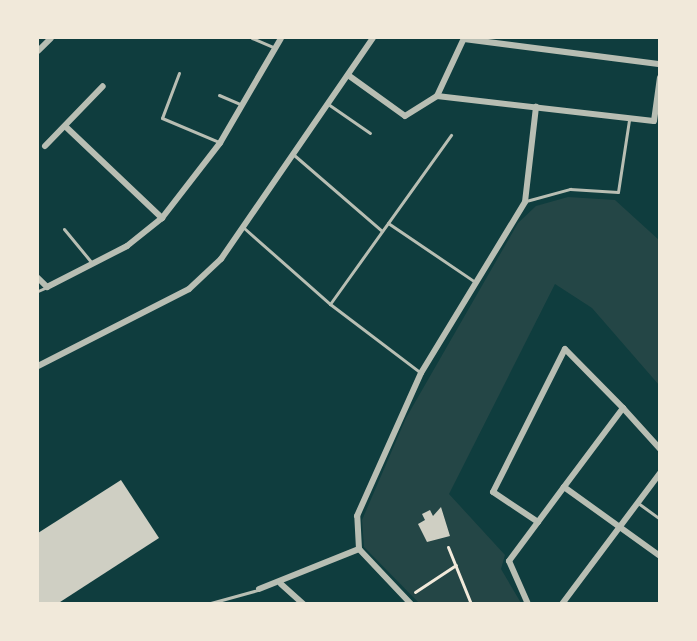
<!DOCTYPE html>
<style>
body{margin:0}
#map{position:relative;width:697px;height:641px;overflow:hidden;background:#0f3d3e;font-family:"Fira Sans Condensed",sans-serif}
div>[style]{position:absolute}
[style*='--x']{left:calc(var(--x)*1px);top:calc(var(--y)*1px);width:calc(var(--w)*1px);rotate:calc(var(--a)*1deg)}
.green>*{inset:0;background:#244646}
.building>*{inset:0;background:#cfcfc3}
.path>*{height:3px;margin:-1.5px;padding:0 1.5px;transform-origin:1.5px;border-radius:1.5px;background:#f1e9da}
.service>*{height:3px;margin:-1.5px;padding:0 1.5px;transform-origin:1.5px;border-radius:1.5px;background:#b8beb3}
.minor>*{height:6px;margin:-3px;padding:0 3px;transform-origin:3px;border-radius:3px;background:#b8beb3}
span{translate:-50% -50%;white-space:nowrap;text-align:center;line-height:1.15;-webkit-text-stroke:6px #f1e9da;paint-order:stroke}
.frame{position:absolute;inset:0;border:39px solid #f1e9da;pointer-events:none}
</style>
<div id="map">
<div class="green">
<i style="clip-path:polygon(568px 197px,615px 200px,659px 240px,659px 385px,592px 308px,555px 284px,449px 494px,505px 555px,501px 569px,521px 603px,419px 603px,364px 547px,362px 520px,406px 418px,518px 223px,536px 206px)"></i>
</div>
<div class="building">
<i style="clip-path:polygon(121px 480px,159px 538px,57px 604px,38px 604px,38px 533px)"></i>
<i style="clip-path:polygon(441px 507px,450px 536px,427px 542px,418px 524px,425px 520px,422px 514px,430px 510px,433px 516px)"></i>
</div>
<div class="path">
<i style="--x:448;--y:547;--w:61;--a:68"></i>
<i style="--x:415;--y:592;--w:49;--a:-33.4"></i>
</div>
<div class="service">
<i style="--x:252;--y:38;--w:25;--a:23"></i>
<i style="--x:179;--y:73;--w:48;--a:110.7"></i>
<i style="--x:162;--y:118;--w:62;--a:22.8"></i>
<i style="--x:219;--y:95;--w:25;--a:23"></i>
<i style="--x:328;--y:104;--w:51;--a:34.6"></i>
<i style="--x:294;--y:155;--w:116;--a:40.8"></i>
<i style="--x:526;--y:201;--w:46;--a:-15.3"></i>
<i style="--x:570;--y:189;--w:48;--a:3.6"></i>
<i style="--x:618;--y:192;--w:73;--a:-81.3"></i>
<i style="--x:388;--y:223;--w:105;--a:34.1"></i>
<i style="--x:244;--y:228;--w:115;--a:41.5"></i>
<i style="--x:330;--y:304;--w:114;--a:37.2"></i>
<i style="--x:64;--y:229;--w:44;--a:50.5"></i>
<i style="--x:38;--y:291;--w:10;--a:-24"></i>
<i style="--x:330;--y:304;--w:208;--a:-54.4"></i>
<i style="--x:638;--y:503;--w:27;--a:36"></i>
<i style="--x:207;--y:604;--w:53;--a:-15.4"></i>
</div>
<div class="minor">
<i style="--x:464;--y:39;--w:198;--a:7.3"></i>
<i style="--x:38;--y:51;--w:18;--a:-45"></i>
<i style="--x:348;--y:75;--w:70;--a:35.7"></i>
<i style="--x:405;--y:116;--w:38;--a:-32"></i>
<i style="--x:437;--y:96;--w:64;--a:-65"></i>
<i style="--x:437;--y:96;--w:218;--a:6.6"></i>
<i style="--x:654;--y:121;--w:44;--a:-82.2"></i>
<i style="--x:65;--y:126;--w:134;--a:43.5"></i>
<i style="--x:45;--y:146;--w:83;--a:-46"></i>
<i style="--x:38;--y:278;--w:13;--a:45"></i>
<i style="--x:47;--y:287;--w:90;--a:-27.1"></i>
<i style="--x:127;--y:246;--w:45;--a:-38.7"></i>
<i style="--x:162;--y:218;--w:95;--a:-52.3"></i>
<i style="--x:220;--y:143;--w:121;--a:-59.8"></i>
<i style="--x:38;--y:366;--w:169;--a:-27"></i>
<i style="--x:189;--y:289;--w:44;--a:-43.2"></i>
<i style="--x:221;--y:259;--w:268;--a:-55.5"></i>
<i style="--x:623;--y:408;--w:55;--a:47.9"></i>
<i style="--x:538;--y:522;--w:54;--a:-146.3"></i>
<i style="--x:493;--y:492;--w:160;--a:-63.3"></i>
<i style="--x:565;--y:349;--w:83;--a:45.5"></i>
<i style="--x:623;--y:408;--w:99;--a:126.8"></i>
<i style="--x:564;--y:487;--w:118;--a:35.7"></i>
<i style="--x:281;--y:584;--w:30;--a:42"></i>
<i style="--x:259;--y:589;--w:108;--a:-21.8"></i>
<i style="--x:411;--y:604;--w:76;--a:-133.4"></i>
<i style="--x:359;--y:549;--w:33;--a:-93"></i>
<i style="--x:357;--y:516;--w:157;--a:-65.9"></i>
<i style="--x:421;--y:373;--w:200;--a:-58.7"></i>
<i style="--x:525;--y:202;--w:96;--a:-83.4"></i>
<i style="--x:528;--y:604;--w:47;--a:-113.8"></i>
<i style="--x:509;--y:561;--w:92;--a:-53.4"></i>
<i style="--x:562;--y:604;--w:164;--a:-53.2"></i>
</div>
<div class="frame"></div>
</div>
